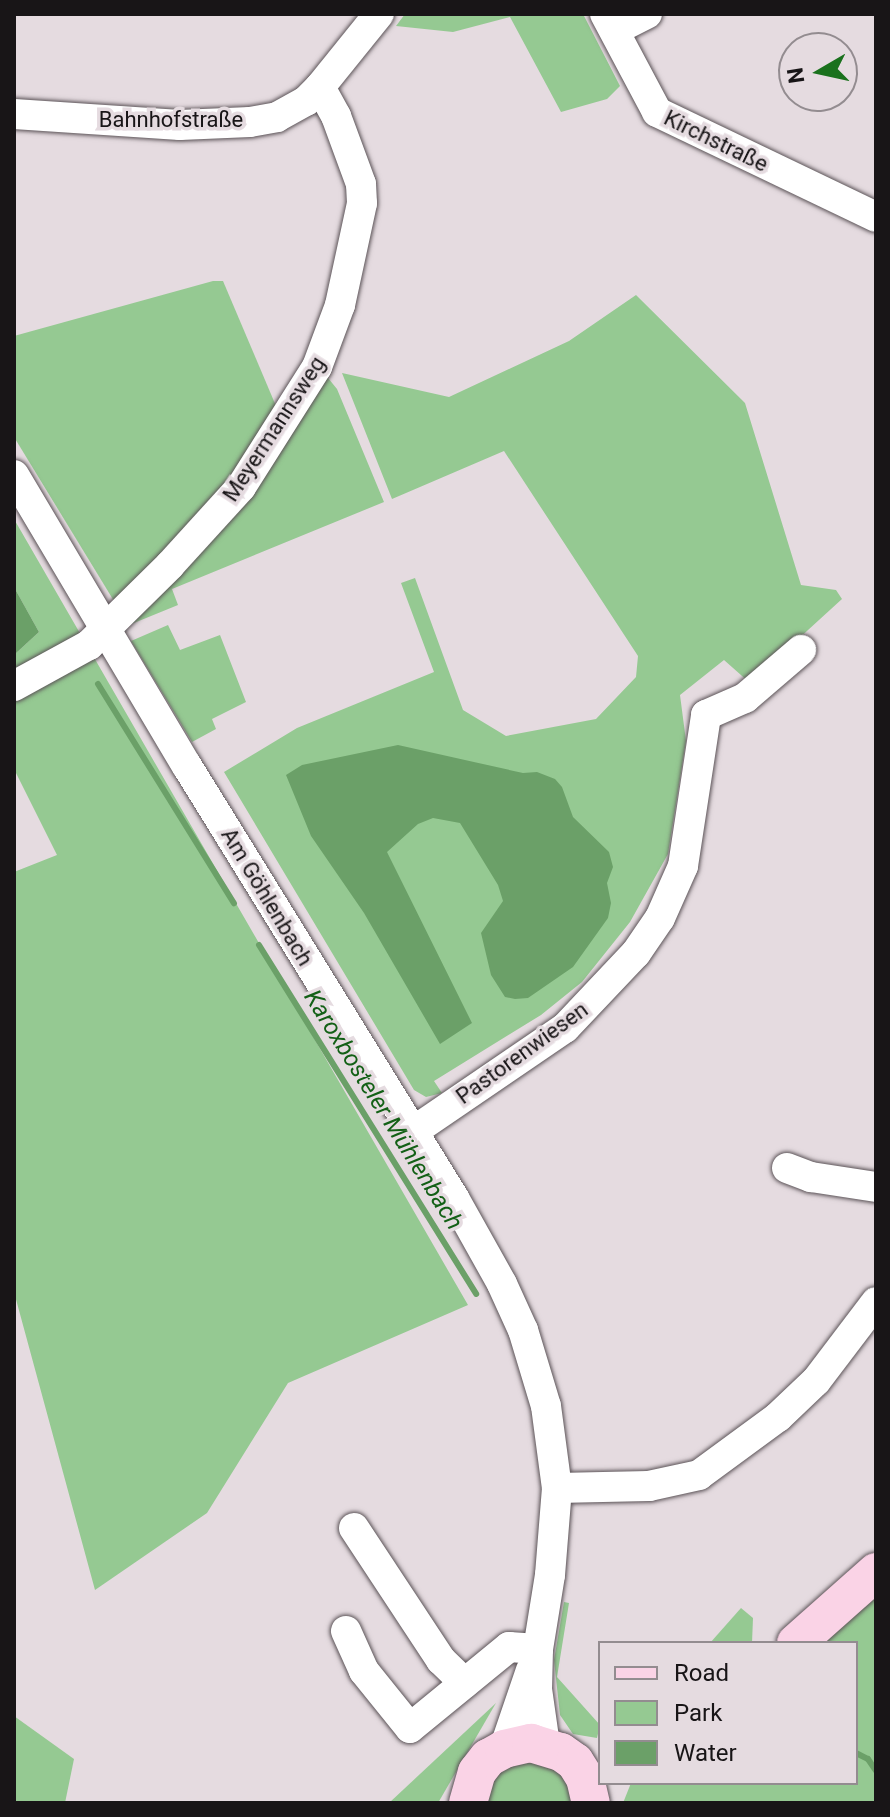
<!DOCTYPE html>
<meta charset="utf-8">
<style>
body{margin:0}
#map{position:relative;width:890px;height:1817px;overflow:hidden;background:#e5dbe0;font-family:Roboto,sans-serif}
div>[style]{position:absolute}
[style*='--x']{left:calc(var(--x)*1px);top:calc(var(--y)*1px);width:calc(var(--w)*1px);rotate:calc(var(--a)*1deg)}
.green>*{inset:0;background:#95c992}
.water>*{inset:0;background:#6ba068}
.stream>*{height:6px;margin:-3px;padding:0 3px;transform-origin:3px;border-radius:3px;background:#6ba068}
.roads{filter:drop-shadow(0 0 2px #5b5357) drop-shadow(0 0 2px #5b5357)}
.minor>*{height:30px;margin:-15px;padding:0 15px;transform-origin:15px;border-radius:15px;background:#fff}
.major>*{height:38px;margin:-19px;padding:0 19px;transform-origin:19px;border-radius:19px;background:#fad3e6}
span{translate:-50% -50%;white-space:nowrap;text-align:center;line-height:1.15;-webkit-text-stroke:7px #e5dbe0;paint-order:stroke}
.street-label{font-size:22px;color:#181517}
.water-label{font-size:24px;color:#136016;font-style:italic}
.frame{position:absolute;inset:0;border:16px solid #181517;pointer-events:none}
.legend{position:absolute;left:598px;top:1641px;width:260px;height:144px;box-sizing:border-box;background:#e5dbe0;border:2px solid #938c90;margin:0;padding:10px 14px;list-style:none;font-size:24px;color:#181517}
.legend li{display:flex;align-items:center;gap:16px;height:40px}
.legend b{width:40px;border:2px solid #938c90}
.north{position:absolute;left:778px;top:32px;width:80px;height:80px;box-sizing:border-box;background:#e5dbe0;border:2px solid #938c90;border-radius:50%;rotate:261deg;font-size:22px;font-weight:700;line-height:32px;text-align:center;color:#181517}
.north::after{content:'';display:block;margin:auto;width:28px;height:36px;background:#1a711d;clip-path:polygon(50% 0,100% 100%,50% 72%,0 100%)}
</style>
<div id="map">
<div class="green">
<i style="clip-path:polygon(405px 14px,583px 14px,620px 86px,607px 99px,561px 112px,510px 17px,453px 32px,396px 26px)"></i>
<i style="clip-path:polygon(213px 281px,223px 281px,276px 406px,236px 481px,117px 606px,14px 437px,14px 336px)"></i>
<i style="clip-path:polygon(636px 295px,745px 403px,801px 585px,836px 590px,842px 599px,750px 683px,724px 660px,680px 695px,686px 741px,668px 854px,630px 922px,582px 982px,541px 1015px,434px 1081px,442px 1093px,426px 1097px,414px 1090px,224px 772px,297px 728px,434px 672px,401px 583px,415px 578px,463px 710px,506px 736px,596px 719px,636px 677px,638px 656px,504px 451px,392px 499px,342px 373px,449px 397px,569px 341px)"></i>
<i style="clip-path:polygon(324px 373px,337px 389px,384px 502px,172px 589px,178px 605px,129px 625px)"></i>
<i style="clip-path:polygon(14px 519px,468px 1305px,288px 1383px,207px 1513px,95px 1590px,14px 1292px,14px 872px,57px 855px,14px 769px,14px 655px,39px 632px,14px 587px)"></i>
<i style="clip-path:polygon(168px 625px,180px 650px,220px 635px,246px 702px,212px 719px,216px 729px,192px 742px,131px 641px)"></i>
<i style="clip-path:polygon(876px 1585px,876px 1803px,623px 1803px,631px 1783px,856px 1783px,856px 1643px,812px 1643px)"></i>
<i style="clip-path:polygon(564px 1602px,569px 1603px,557px 1677px,600px 1725px,597px 1738px,573px 1734px,560px 1715px,554px 1660px)"></i>
<i style="clip-path:polygon(741px 1608px,753px 1618px,752px 1643px,710px 1643px)"></i>
<i style="clip-path:polygon(496px 1703px,438px 1803px,389px 1803px)"></i>
<i style="clip-path:polygon(14px 1716px,74px 1759px,65px 1803px,14px 1803px)"></i>
<i style="clip-path:polygon(540px 1761px,565px 1777px,575px 1803px,485px 1803px,495px 1775px,514px 1762px)"></i>
</div>
<div class="water">
<i style="clip-path:polygon(14px 587px,39px 632px,14px 655px)"></i>
<i style="clip-path:polygon(398px 745px,523px 773px,537px 772px,555px 779px,562px 787px,573px 817px,609px 852px,613px 867px,607px 883px,611px 903px,608px 918px,573px 967px,528px 998px,515px 999px,505px 997px,491px 975px,481px 933px,503px 901px,498px 885px,460px 823px,433px 818px,418px 824px,387px 852px,472px 1023px,440px 1044px,364px 913px,311px 836px,286px 775px,302px 765px)"></i>
</div>
<div class="stream">
<i style="--x:98;--y:684;--w:258;--a:58.2"></i>
<i style="--x:259;--y:945;--w:411;--a:58.1"></i>
<i style="--x:856;--y:1753;--w:13;--a:27"></i>
<i style="--x:868;--y:1759;--w:14;--a:56"></i>
</div>
<div class="roads">
<div class="minor">
<i style="--x:605;--y:14;--w:111;--a:62"></i>
<i style="--x:657;--y:112;--w:243;--a:25.6"></i>
<i style="--x:615;--y:30;--w:36;--a:-27"></i>
<i style="--x:14;--y:114;--w:166;--a:3.8"></i>
<i style="--x:180;--y:125;--w:70;--a:-2.5"></i>
<i style="--x:250;--y:122;--w:27;--a:-10"></i>
<i style="--x:277;--y:117;--w:33;--a:-29"></i>
<i style="--x:306;--y:101;--w:20;--a:-45"></i>
<i style="--x:320;--y:87;--w:94;--a:-51.1"></i>
<i style="--x:14;--y:475;--w:339;--a:59.3"></i>
<i style="--x:187;--y:766;--w:508;--a:58.28"></i>
<i style="--x:454;--y:1198;--w:98;--a:60.8"></i>
<i style="--x:502;--y:1284;--w:51;--a:65.5"></i>
<i style="--x:523;--y:1330;--w:79;--a:73.2"></i>
<i style="--x:546;--y:1406;--w:83;--a:82.4"></i>
<i style="--x:557;--y:1488;--w:87;--a:94.6"></i>
<i style="--x:550;--y:1575;--w:75;--a:99.2"></i>
<i style="--x:538;--y:1649;--w:40;--a:91.4"></i>
<i style="--x:537;--y:1689;--w:57;--a:81.9"></i>
<i style="--x:14;--y:686;--w:85;--a:-28.7"></i>
<i style="--x:89;--y:645;--w:114;--a:-44.6"></i>
<i style="--x:170;--y:565;--w:105;--a:-47.7"></i>
<i style="--x:241;--y:487;--w:142;--a:-57.7"></i>
<i style="--x:317;--y:367;--w:66;--a:-69.6"></i>
<i style="--x:340;--y:305;--w:104;--a:-77.8"></i>
<i style="--x:362;--y:203;--w:19;--a:-93"></i>
<i style="--x:361;--y:184;--w:72;--a:-110.2"></i>
<i style="--x:336;--y:116;--w:33;--a:-119"></i>
<i style="--x:411;--y:1133;--w:186;--a:-34.3"></i>
<i style="--x:565;--y:1028;--w:103;--a:-46.6"></i>
<i style="--x:636;--y:953;--w:42;--a:-55.6"></i>
<i style="--x:660;--y:918;--w:57;--a:-66.1"></i>
<i style="--x:683;--y:866;--w:153;--a:-81.3"></i>
<i style="--x:706;--y:715;--w:43;--a:-23.6"></i>
<i style="--x:745;--y:698;--w:74;--a:-40.6"></i>
<i style="--x:787;--y:1168;--w:26;--a:21"></i>
<i style="--x:811;--y:1177;--w:66;--a:8.7"></i>
<i style="--x:557;--y:1488;--w:92;--a:-1.2"></i>
<i style="--x:649;--y:1486;--w:51;--a:-12.4"></i>
<i style="--x:699;--y:1475;--w:98;--a:-36.3"></i>
<i style="--x:778;--y:1417;--w:52;--a:-43.5"></i>
<i style="--x:816;--y:1381;--w:99;--a:-52.8"></i>
<i style="--x:354;--y:1528;--w:158;--a:56.6"></i>
<i style="--x:441;--y:1660;--w:33;--a:44"></i>
<i style="--x:346;--y:1631;--w:44;--a:65.8"></i>
<i style="--x:364;--y:1671;--w:73;--a:51.1"></i>
<i style="--x:410;--y:1728;--w:128;--a:-39.3"></i>
<i style="--x:509;--y:1647;--w:29;--a:4"></i>
<i style="--x:504;--y:1749;--w:83;--a:-71.1"></i>
</div>
<div class="major">
<i style="--x:796;--y:1643;--w:107;--a:-41.6"></i>
<i style="--x:468;--y:1803;--w:32;--a:-74"></i>
<i style="--x:477;--y:1772;--w:18;--a:-52"></i>
<i style="--x:488;--y:1758;--w:18;--a:-29"></i>
<i style="--x:504;--y:1749;--w:28;--a:-13"></i>
<i style="--x:531;--y:1743;--w:31;--a:17"></i>
<i style="--x:561;--y:1752;--w:17;--a:36"></i>
<i style="--x:575;--y:1762;--w:19;--a:58"></i>
<i style="--x:585;--y:1778;--w:26;--a:77"></i>
</div>
</div>
<div class="street-label">
<span style="left:171px;top:120px">Bahnhofstraße</span>
<span style="left:716px;top:141px;rotate:26deg">Kirchstraße</span>
<span style="left:274px;top:429px;rotate:-57deg">Meyermannsweg</span>
<span style="left:267px;top:897px;rotate:59deg">Am Göhlenbach</span>
<span style="left:522px;top:1053px;rotate:-36deg">Pastorenwiesen</span>
</div>
<div class="water-label">
<span style="left:383px;top:1110px;rotate:58deg">Karoxbosteler Mühlenbach</span>
</div>
<div class="frame"></div>
<ul class="legend">
<li><b style="height:10px;background:#fad3e6"></b>Road</li>
<li><b style="height:22px;background:#95c992"></b>Park</li>
<li><b style="height:22px;background:#6ba068"></b>Water</li>
</ul>
<div class="north">N</div>
</div>
